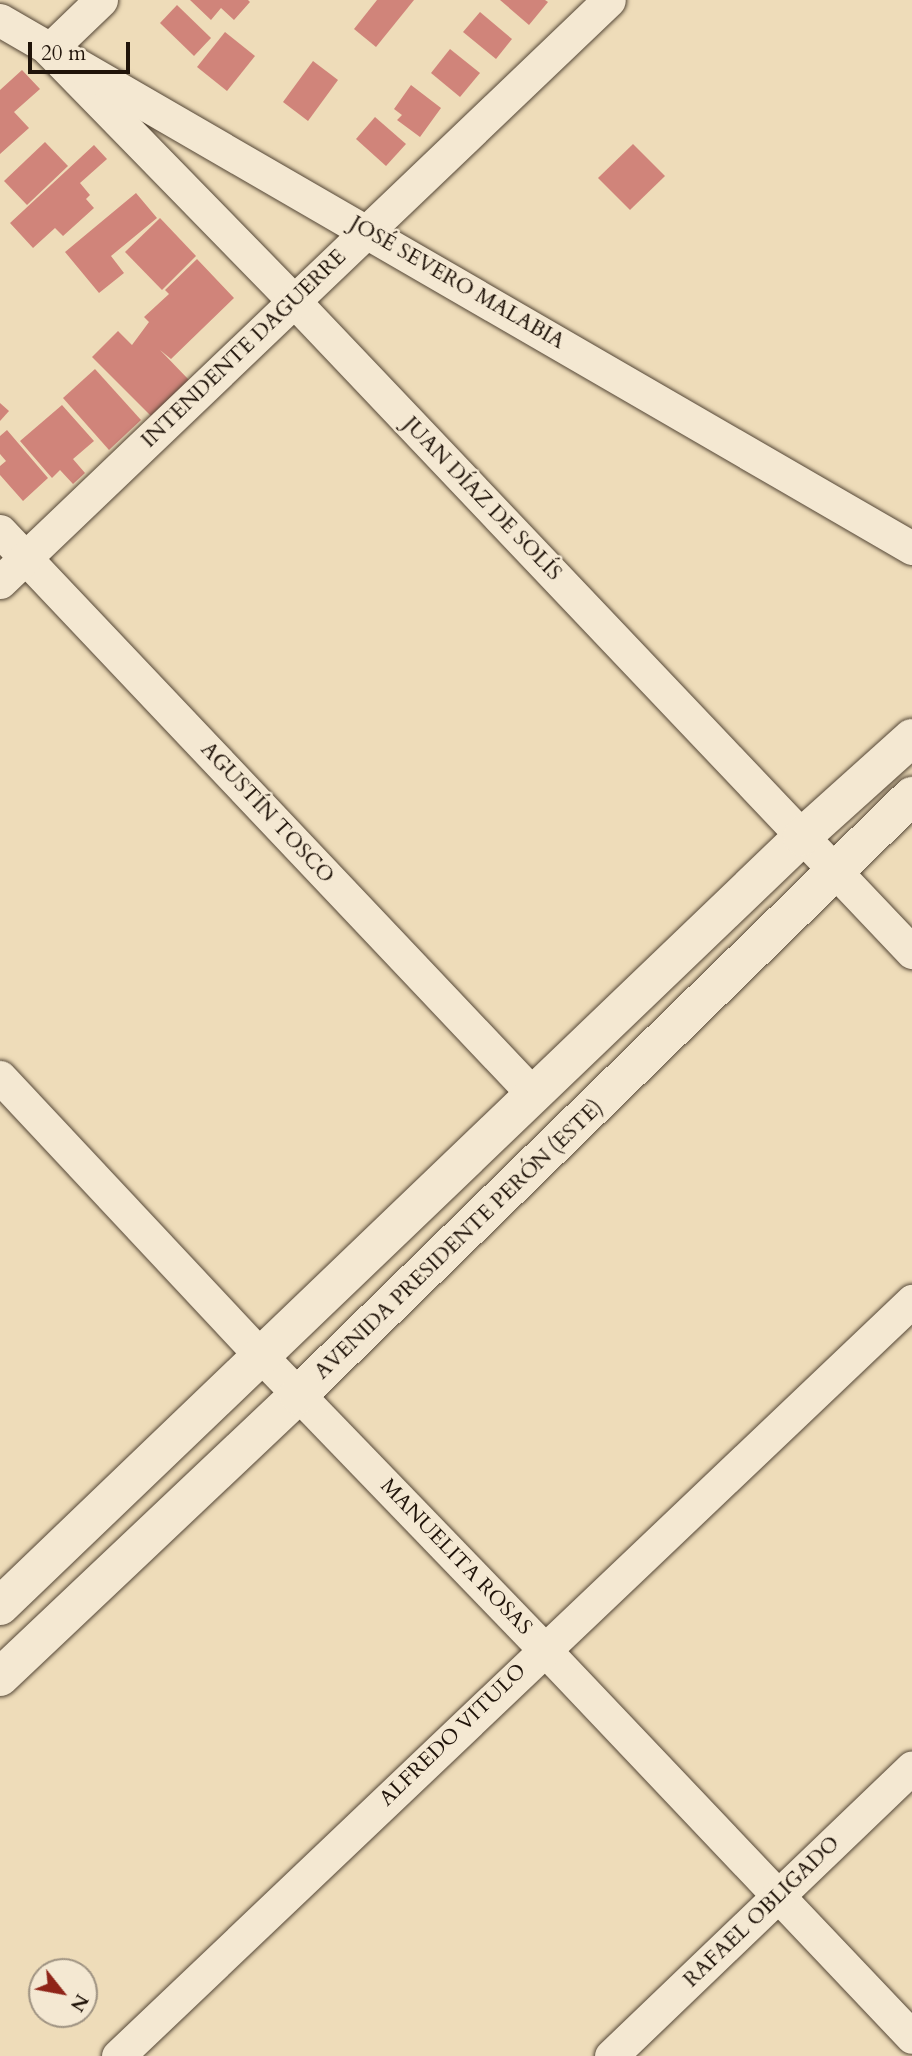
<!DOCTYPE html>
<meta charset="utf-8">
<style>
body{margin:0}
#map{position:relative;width:912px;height:2056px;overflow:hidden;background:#eedcb9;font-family:Cardo,serif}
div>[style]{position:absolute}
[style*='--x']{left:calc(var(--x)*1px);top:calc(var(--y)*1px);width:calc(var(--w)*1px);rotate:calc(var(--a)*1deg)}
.building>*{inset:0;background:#d0847a}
.roads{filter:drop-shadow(0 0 2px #544636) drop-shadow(0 0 2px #544636)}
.minor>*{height:33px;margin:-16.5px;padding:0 16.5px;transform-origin:16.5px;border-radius:16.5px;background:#f4e8d2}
.secondary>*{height:38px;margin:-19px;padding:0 19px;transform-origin:19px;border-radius:19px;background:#f4e8d2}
span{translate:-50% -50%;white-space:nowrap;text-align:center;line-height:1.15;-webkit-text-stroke:5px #f4e8d2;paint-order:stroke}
.street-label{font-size:21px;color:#20140a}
.north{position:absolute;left:28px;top:1958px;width:70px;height:70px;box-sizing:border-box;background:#f4e8d2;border:2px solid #9f9382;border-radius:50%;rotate:121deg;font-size:19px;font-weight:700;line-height:28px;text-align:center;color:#20140a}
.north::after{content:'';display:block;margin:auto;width:24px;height:32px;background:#8f2418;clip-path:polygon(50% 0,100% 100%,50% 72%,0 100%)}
.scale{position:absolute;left:28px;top:42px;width:102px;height:32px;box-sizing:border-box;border:4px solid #20140a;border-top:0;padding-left:9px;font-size:21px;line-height:24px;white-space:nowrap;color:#20140a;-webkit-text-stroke:5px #f4e8d2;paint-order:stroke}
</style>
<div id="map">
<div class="building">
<i style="clip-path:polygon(190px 0,248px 0,250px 2px,234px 20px,221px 8px,211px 20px)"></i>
<i style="clip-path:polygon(377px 0,414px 0,376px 47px,354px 29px)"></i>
<i style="clip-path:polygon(500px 0,545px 0,548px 2px,529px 25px)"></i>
<i style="clip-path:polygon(177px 5px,211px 38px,194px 56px,160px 23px)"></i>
<i style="clip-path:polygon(480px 12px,512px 39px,496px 59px,463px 32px)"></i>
<i style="clip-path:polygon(225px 32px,255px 56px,227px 91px,197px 67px)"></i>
<i style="clip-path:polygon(450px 49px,480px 73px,460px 97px,431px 73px)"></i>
<i style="clip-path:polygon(313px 61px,338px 80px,308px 121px,283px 102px)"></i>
<i style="clip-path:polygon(22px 70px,40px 89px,14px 112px,29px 128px,0 154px,0 90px)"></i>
<i style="clip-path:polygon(411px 85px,441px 108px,420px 137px,397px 120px,402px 115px,394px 109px)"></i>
<i style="clip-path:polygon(375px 117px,406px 144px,386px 166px,356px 139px)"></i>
<i style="clip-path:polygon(45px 142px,68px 166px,27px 205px,4px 181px)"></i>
<i style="clip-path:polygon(633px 144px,665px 176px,630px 210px,598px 178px)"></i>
<i style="clip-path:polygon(94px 145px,107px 159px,80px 183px,90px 195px,86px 199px,94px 208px,63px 236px,55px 228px,33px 248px,10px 223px)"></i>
<i style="clip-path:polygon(136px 193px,157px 218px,111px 256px,124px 273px,99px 293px,65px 252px)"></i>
<i style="clip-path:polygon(160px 218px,196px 256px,162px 290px,125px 252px)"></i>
<i style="clip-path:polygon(197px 259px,234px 298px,171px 359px,160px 350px,189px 380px,152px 417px,92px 357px,118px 331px,132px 345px,149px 322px,144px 317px,169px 294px,165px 290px)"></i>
<i style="clip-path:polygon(95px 369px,141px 420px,109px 450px,63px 398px)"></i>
<i style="clip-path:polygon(0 403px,9px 411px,0 421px)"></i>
<i style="clip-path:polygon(62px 405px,94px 441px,73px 459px,85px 473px,73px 484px,60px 470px,52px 478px,20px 441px)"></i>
<i style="clip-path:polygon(7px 430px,48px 478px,23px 501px,0 475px,0 466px,6px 461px,0 454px,0 436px)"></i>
</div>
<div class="roads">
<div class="minor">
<i style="--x:101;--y:0;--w:72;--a:136.1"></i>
<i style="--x:49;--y:50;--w:351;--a:45.7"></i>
<i style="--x:294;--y:301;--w:898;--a:46.49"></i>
<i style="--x:0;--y:20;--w:1054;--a:30.07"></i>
<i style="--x:0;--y:531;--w:777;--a:46.57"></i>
<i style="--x:0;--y:582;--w:842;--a:-43.7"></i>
<i style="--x:0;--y:1077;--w:383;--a:46.9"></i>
<i style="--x:262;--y:1357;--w:405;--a:46"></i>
<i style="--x:543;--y:1648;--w:536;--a:46.51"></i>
<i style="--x:118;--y:2056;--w:1096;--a:-43.56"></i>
<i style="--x:611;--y:2056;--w:417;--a:-43.8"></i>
</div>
<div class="secondary">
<i style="--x:0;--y:1606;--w:1111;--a:-43.8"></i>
<i style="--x:802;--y:837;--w:148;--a:-42"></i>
<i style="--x:0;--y:1677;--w:410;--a:-43.4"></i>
<i style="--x:298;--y:1395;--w:858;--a:-44.29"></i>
</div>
</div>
<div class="street-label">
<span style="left:457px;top:283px;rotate:30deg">JOSÉ SEVERO MALABIA</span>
<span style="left:244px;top:349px;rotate:-44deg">INTENDENTE DAGUERRE</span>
<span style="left:482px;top:499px;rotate:46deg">JUAN DÍAZ DE SOLÍS</span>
<span style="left:267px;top:813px;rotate:47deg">AGUSTÍN TOSCO</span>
<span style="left:459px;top:1240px;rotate:-44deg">AVENIDA PRESIDENTE PERÓN (ESTE)</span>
<span style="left:456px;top:1557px;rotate:46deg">MANUELITA ROSAS</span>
<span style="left:453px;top:1735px;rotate:-44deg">ALFREDO VITULO</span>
<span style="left:762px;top:1912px;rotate:-44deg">RAFAEL OBLIGADO</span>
</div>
<div class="north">N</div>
<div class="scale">20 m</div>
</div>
